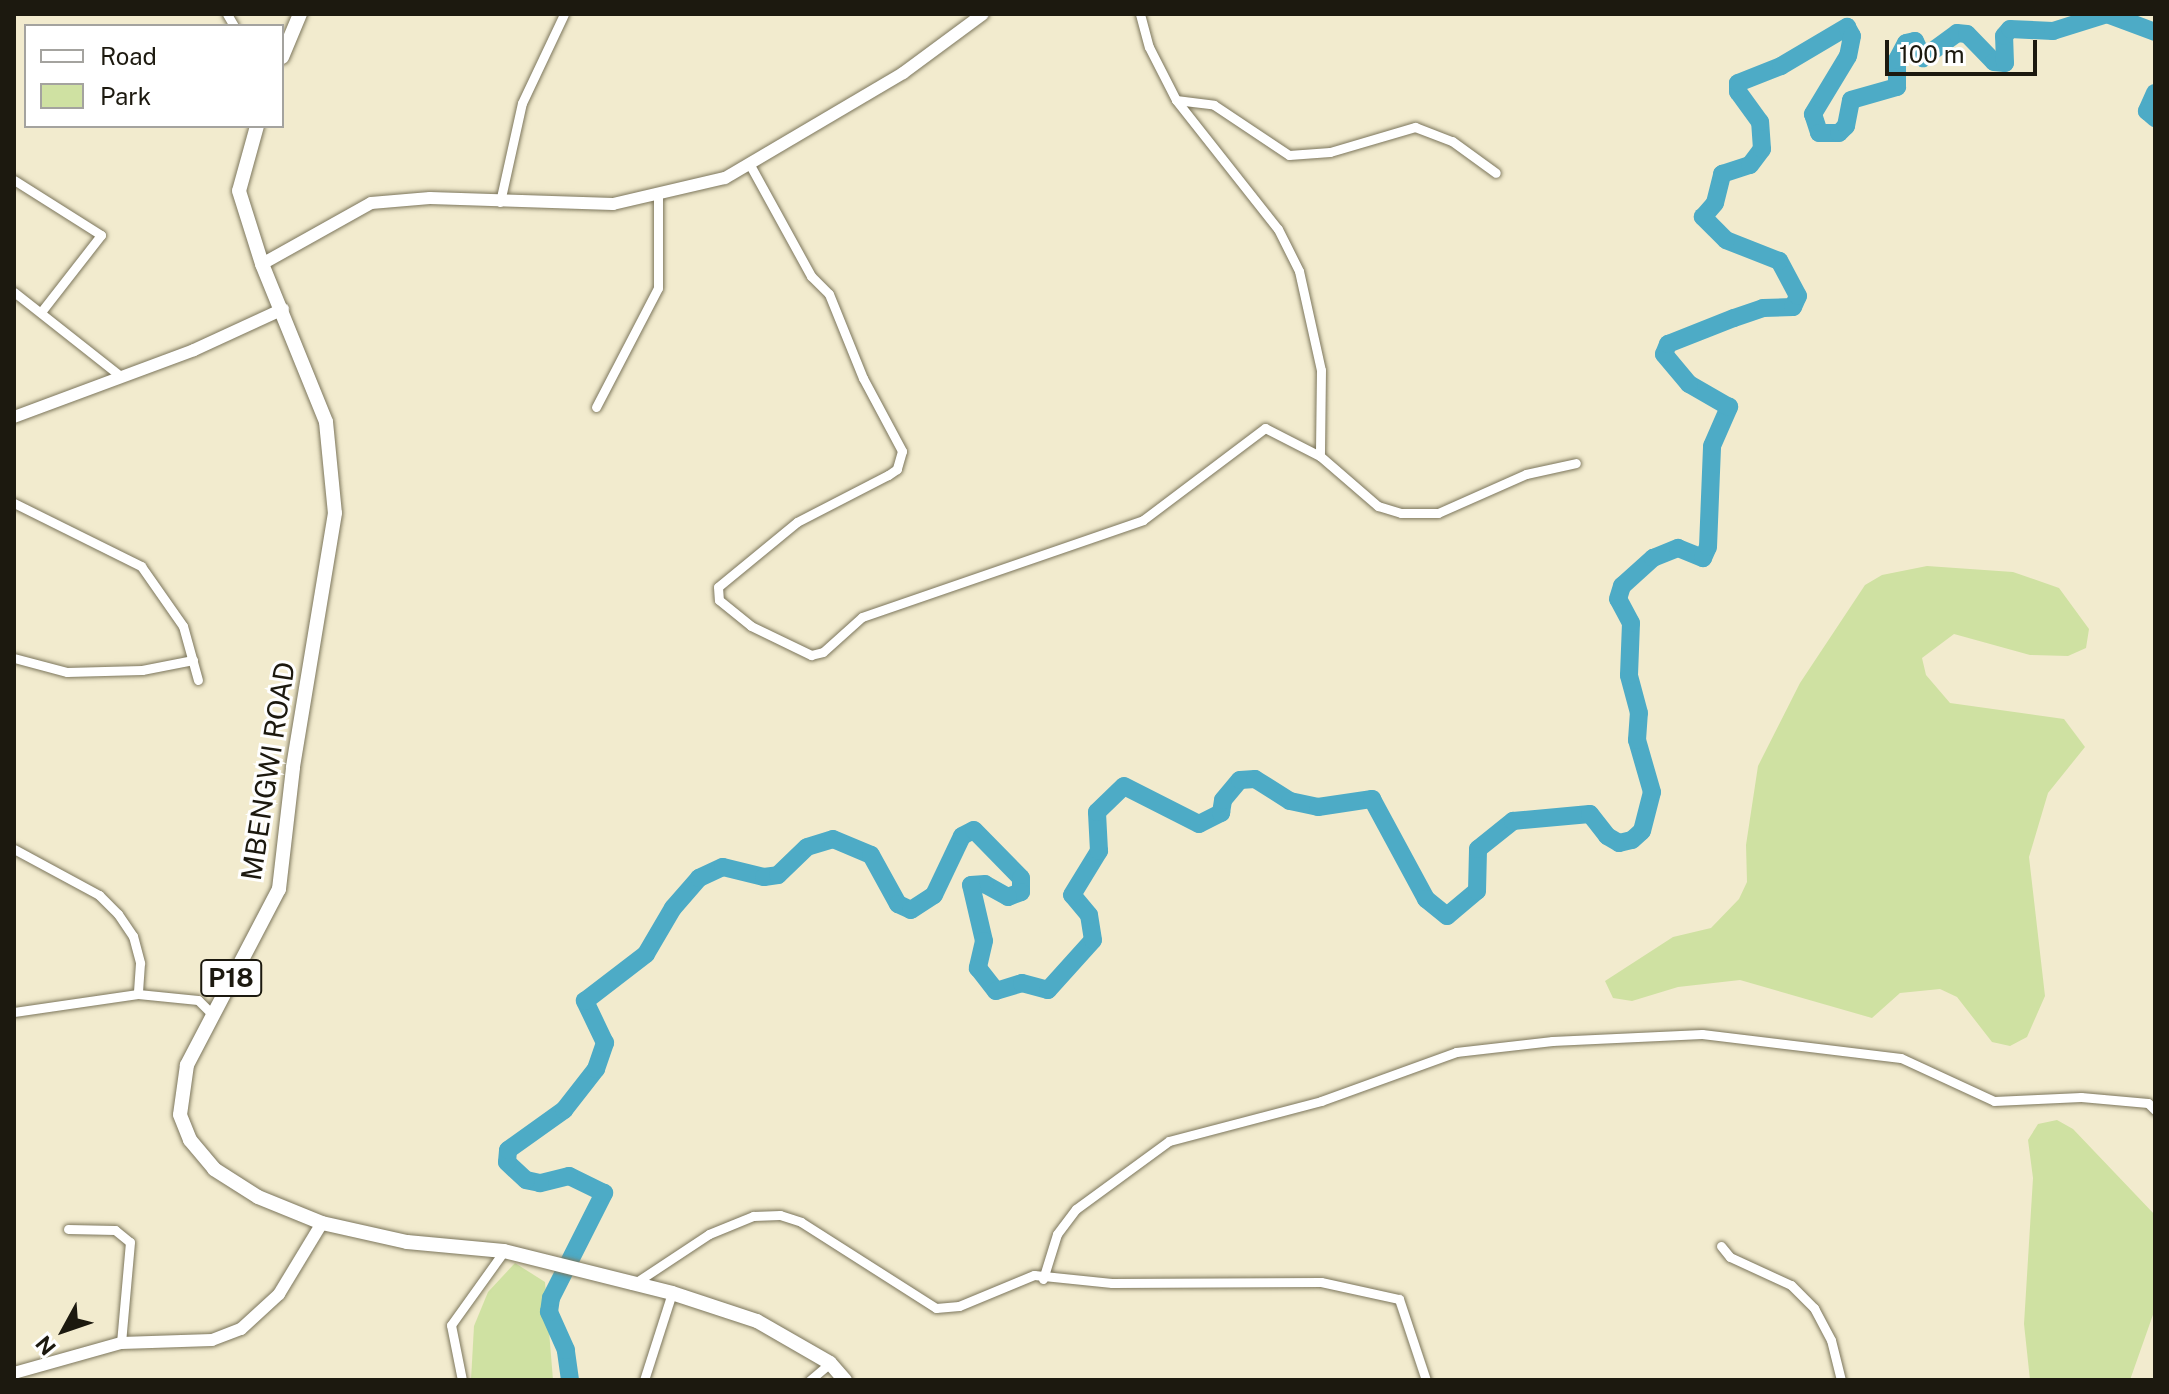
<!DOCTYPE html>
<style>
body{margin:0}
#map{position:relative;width:2169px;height:1394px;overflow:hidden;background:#f2ebce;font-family:"Public Sans",sans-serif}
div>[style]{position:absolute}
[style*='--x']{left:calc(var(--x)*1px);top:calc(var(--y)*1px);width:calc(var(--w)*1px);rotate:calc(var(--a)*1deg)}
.green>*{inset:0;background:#cfe1a2}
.river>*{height:18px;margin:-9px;padding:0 9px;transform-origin:9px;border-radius:9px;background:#4dabc6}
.roads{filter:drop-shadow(0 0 2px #7c765c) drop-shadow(0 0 2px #7c765c)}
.street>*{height:9px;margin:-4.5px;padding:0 4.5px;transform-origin:4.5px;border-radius:4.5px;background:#fff}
.secondary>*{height:12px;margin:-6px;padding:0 6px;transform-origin:6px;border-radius:6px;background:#fff}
.primary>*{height:14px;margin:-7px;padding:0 7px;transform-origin:7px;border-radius:7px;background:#fff}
span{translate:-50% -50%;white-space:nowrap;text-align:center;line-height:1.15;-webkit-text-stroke:6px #fff;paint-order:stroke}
.shield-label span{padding:2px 6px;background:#fff;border:2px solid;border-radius:6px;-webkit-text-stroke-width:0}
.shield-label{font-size:26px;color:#1c190f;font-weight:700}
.street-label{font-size:28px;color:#1c190f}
.frame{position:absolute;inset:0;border:16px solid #1c190f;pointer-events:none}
.legend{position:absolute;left:24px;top:24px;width:260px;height:104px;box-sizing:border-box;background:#fff;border:2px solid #a4a39f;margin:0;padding:10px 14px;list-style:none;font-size:24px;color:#1c190f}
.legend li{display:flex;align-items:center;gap:16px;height:40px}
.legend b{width:40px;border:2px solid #a4a39f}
.north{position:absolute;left:24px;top:1290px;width:80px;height:80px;-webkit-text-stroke:6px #fff;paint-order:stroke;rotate:230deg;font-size:22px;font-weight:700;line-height:32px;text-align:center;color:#1c190f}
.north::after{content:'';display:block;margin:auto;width:28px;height:36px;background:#1c190f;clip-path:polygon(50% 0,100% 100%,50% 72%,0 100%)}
.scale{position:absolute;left:1885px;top:40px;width:152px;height:36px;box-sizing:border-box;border:4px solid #1c190f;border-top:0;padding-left:10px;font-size:24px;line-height:28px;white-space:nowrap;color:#1c190f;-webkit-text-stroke:6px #fff;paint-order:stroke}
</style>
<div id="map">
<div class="green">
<i style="clip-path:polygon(1927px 566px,2013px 572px,2059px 588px,2089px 629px,2086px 648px,2068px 656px,2030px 655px,1954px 634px,1922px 658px,1926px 675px,1950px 703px,2064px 719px,2085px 747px,2048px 793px,2029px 857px,2045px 996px,2027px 1037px,2010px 1046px,1992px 1042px,1957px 997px,1940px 989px,1900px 993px,1872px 1018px,1740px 980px,1678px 987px,1632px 1001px,1613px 998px,1605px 981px,1673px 937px,1711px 928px,1739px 899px,1747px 882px,1746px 845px,1758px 766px,1800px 683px,1865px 585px,1882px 575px)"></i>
<i style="clip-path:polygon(2057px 1120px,2073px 1129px,2155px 1215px,2155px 1309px,2130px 1380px,2030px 1380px,2024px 1324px,2033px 1178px,2028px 1140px,2038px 1124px)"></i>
<i style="clip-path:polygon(515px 1263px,545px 1282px,553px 1380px,471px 1380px,474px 1326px,488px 1292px)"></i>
</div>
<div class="river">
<i style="--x:2155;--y:93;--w:20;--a:114"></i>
<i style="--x:2147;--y:111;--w:11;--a:41"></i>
<i style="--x:570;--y:1380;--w:30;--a:-98"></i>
<i style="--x:566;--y:1350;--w:42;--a:-114.1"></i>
<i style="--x:549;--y:1312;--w:14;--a:-82"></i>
<i style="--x:551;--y:1298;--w:118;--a:-63.2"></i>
<i style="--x:604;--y:1193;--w:39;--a:-154"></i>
<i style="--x:569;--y:1176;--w:30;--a:166"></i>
<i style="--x:540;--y:1183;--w:14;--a:-168"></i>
<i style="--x:526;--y:1180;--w:26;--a:-137"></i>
<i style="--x:507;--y:1162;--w:12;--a:-85"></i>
<i style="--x:508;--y:1150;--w:69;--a:-35.5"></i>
<i style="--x:564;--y:1110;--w:52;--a:-52"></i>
<i style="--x:596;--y:1069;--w:28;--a:-71"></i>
<i style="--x:605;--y:1043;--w:47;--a:-115.5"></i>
<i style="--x:585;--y:1001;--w:77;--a:-37.6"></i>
<i style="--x:646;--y:954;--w:53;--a:-59.6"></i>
<i style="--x:673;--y:908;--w:40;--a:-49"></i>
<i style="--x:699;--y:878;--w:26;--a:-25"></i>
<i style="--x:723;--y:867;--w:42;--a:13.7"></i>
<i style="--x:764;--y:877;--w:14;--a:-8"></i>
<i style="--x:778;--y:875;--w:40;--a:-44"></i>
<i style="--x:807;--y:847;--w:27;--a:-17"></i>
<i style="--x:833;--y:839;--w:41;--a:22.8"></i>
<i style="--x:871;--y:855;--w:56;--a:61.1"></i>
<i style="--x:898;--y:904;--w:14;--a:25"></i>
<i style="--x:911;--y:910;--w:27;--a:-33"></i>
<i style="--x:934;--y:895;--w:65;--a:-64.6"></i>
<i style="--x:962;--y:836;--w:13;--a:-27"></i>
<i style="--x:974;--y:830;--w:67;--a:45.6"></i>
<i style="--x:1021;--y:878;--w:14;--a:90"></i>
<i style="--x:1021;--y:892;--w:14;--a:159"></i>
<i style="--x:1008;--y:897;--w:26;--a:-151"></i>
<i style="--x:985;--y:884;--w:14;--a:176"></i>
<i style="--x:971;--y:885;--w:57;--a:76.9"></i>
<i style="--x:984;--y:941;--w:28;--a:103"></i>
<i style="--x:978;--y:968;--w:29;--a:52"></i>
<i style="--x:996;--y:991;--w:27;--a:-17"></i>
<i style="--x:1022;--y:983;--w:27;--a:15"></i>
<i style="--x:1048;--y:990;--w:67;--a:-48"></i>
<i style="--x:1093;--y:940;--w:25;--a:-99"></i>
<i style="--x:1089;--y:915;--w:26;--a:-130"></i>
<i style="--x:1072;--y:895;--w:52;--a:-58.5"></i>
<i style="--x:1099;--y:851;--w:39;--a:-93"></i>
<i style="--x:1097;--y:812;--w:37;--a:-44"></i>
<i style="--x:1124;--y:786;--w:84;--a:26.9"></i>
<i style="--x:1199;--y:824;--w:25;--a:-27"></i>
<i style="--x:1221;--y:813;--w:13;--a:-81"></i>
<i style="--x:1223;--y:800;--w:26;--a:-50"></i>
<i style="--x:1240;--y:780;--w:15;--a:-4"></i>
<i style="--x:1255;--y:779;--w:41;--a:32.2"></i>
<i style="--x:1290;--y:801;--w:29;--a:12"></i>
<i style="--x:1318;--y:807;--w:55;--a:-8.4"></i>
<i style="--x:1372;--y:799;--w:114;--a:61.6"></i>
<i style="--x:1426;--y:899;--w:27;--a:39"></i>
<i style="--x:1447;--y:916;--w:39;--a:-40"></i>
<i style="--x:1477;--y:891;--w:42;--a:-88.6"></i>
<i style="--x:1478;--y:849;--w:45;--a:-38.7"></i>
<i style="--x:1513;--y:821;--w:77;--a:-5.2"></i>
<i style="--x:1590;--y:814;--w:28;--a:52"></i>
<i style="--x:1607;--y:836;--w:14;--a:30"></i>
<i style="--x:1619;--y:843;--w:13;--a:-13"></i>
<i style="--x:1632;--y:840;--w:13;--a:-42"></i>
<i style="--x:1642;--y:831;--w:40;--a:-75.6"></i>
<i style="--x:1652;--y:792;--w:54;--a:-106.1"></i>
<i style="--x:1637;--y:740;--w:27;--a:-86"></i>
<i style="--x:1639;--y:713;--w:39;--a:-105"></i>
<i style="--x:1629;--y:675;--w:52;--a:-87.8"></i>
<i style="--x:1631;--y:623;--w:27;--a:-118"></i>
<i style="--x:1618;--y:599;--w:14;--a:-73"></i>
<i style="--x:1622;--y:586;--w:42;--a:-42.1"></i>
<i style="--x:1653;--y:558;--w:27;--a:-22"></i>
<i style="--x:1678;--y:548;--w:27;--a:22"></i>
<i style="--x:1703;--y:558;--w:12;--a:-66"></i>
<i style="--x:1708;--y:547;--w:101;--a:-87.7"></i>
<i style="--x:1712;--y:446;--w:43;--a:-66.4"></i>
<i style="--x:1729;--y:407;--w:46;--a:-150.1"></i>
<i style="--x:1689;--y:384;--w:39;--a:-130"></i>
<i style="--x:1664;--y:354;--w:11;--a:-68"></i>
<i style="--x:1668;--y:344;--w:71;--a:-21.5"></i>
<i style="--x:1734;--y:318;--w:31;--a:-19"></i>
<i style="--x:1763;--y:308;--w:30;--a:-2"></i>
<i style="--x:1793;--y:307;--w:12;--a:-66"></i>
<i style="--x:1798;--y:296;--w:40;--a:-118"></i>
<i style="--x:1779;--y:261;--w:57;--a:-158.4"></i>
<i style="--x:1726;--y:240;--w:33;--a:-135"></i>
<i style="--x:1703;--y:217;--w:18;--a:-49"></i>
<i style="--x:1715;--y:203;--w:30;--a:-76"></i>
<i style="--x:1722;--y:174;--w:29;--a:-18"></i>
<i style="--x:1750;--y:165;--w:20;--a:-53"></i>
<i style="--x:1762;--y:149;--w:27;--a:-94"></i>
<i style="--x:1760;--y:122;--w:37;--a:-126"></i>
<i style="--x:1738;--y:92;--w:9;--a:-90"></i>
<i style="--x:1738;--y:83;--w:46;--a:-21.6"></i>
<i style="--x:1781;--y:66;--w:77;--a:-30.6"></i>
<i style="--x:1847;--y:27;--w:10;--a:61"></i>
<i style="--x:1852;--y:36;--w:20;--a:101"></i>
<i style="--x:1848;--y:56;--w:68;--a:121.1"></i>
<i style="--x:1813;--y:114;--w:20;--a:72"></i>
<i style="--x:1819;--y:133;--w:20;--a:0"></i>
<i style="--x:1839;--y:133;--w:10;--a:-45"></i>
<i style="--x:1846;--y:126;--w:26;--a:-79"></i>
<i style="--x:1851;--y:100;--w:48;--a:-15.8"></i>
<i style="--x:1897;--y:87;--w:27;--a:-90"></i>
<i style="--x:1897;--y:60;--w:19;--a:-62"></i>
<i style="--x:1906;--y:43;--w:9;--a:-13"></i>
<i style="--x:1915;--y:41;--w:19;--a:65"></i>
<i style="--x:1923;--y:58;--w:42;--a:-36.3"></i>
<i style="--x:1957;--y:33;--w:10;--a:6"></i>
<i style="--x:1967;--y:34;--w:39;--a:46"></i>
<i style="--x:1994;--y:62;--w:11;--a:5"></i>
<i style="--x:2005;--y:63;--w:27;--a:-92"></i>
<i style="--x:2004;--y:36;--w:9;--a:-49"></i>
<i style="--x:2010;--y:29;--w:43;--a:2.7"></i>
<i style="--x:2053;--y:31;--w:57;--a:-17.5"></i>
<i style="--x:2107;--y:14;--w:51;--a:20.6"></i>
</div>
<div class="roads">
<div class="street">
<i style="--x:227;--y:14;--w:14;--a:60"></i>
<i style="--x:1140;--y:14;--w:34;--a:75"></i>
<i style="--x:1149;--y:47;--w:59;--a:63"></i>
<i style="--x:1176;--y:100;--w:164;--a:51.7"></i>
<i style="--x:1278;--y:229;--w:47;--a:63.4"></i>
<i style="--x:1299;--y:271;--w:101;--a:77.5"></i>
<i style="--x:1321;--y:370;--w:86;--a:90.7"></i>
<i style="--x:1176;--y:100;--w:38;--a:7"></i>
<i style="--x:1214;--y:105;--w:90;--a:33.7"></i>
<i style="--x:1289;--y:155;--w:41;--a:-4.2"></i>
<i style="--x:1330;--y:152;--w:89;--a:-16.4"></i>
<i style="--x:1415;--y:127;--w:40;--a:21"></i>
<i style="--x:1452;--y:141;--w:54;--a:36"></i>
<i style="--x:750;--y:165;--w:127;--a:61.2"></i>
<i style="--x:811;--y:276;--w:25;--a:45"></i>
<i style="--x:829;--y:294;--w:91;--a:68"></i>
<i style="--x:863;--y:378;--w:83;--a:61.9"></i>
<i style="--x:902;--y:451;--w:19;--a:106"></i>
<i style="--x:897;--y:469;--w:11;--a:146"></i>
<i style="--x:888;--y:475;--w:102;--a:152.7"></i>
<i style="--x:797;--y:522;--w:102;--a:140.6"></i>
<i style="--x:718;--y:587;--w:13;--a:86"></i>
<i style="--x:719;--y:600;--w:41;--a:39.1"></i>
<i style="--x:751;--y:626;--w:67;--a:25.8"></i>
<i style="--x:811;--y:655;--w:12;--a:-14"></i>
<i style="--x:823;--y:652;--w:52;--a:-41.9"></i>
<i style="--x:862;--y:617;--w:297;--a:-19"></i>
<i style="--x:1143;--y:520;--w:153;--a:-37"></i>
<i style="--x:1265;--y:428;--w:62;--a:27"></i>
<i style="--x:1320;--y:456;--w:77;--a:40.8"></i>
<i style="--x:1378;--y:506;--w:24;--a:17"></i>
<i style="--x:1401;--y:513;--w:37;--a:0"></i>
<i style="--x:1438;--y:513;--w:96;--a:-23.9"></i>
<i style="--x:1526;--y:474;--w:51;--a:-12.4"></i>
<i style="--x:14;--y:180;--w:103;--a:32.3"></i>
<i style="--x:101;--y:235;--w:98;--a:127.9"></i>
<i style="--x:500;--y:202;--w:101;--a:-77.5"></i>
<i style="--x:522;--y:103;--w:98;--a:-64.7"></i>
<i style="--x:14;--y:292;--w:134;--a:38.3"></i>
<i style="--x:596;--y:407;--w:134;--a:-62.5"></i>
<i style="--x:658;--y:288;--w:91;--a:-90"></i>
<i style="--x:14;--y:503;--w:142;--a:26.4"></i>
<i style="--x:141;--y:566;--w:73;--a:55"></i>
<i style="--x:183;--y:626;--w:56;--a:74.5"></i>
<i style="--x:14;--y:658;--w:55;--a:14.8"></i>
<i style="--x:67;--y:672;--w:75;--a:-1.5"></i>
<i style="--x:142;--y:670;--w:52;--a:-11.1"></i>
<i style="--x:14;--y:849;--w:97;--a:28.4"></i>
<i style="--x:99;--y:895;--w:27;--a:45"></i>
<i style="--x:118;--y:914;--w:27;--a:56"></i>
<i style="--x:133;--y:936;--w:28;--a:75"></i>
<i style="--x:140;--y:963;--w:31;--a:94"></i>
<i style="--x:14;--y:1012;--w:125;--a:-8.3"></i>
<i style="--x:138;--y:994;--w:60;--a:5.7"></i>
<i style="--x:198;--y:1000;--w:18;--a:45"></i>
<i style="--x:68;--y:1229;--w:47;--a:1.2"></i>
<i style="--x:115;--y:1230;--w:19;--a:39"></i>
<i style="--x:130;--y:1242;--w:101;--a:95.1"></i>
<i style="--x:1721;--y:1246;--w:14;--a:51"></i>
<i style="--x:1730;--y:1257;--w:67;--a:24.7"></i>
<i style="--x:1791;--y:1285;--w:33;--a:45"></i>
<i style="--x:1814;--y:1308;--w:36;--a:62"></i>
<i style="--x:1831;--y:1340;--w:41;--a:76"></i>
<i style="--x:1043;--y:1279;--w:47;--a:-72.7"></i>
<i style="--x:1057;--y:1234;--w:31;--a:-53"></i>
<i style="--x:1076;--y:1209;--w:115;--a:-36.2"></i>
<i style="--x:1169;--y:1141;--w:157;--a:-14.7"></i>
<i style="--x:1321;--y:1101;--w:144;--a:-19.9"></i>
<i style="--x:1456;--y:1052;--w:97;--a:-6.5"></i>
<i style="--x:1552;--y:1041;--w:150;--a:-2.7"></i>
<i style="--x:1702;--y:1034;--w:200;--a:6.9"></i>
<i style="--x:1901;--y:1058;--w:102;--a:24.8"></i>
<i style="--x:1994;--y:1101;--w:87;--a:-2.6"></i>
<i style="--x:2081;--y:1097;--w:67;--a:5.1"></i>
<i style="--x:2148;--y:1103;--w:10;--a:45"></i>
<i style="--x:632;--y:1285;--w:92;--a:-33.5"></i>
<i style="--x:709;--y:1234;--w:48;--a:-22.2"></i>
<i style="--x:753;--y:1216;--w:27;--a:-2"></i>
<i style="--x:780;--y:1215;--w:22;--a:18"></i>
<i style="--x:801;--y:1222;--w:160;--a:32.5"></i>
<i style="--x:936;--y:1308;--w:23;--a:-5"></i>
<i style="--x:959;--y:1306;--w:81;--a:-22.5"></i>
<i style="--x:1034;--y:1275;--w:78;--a:5.9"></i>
<i style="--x:1112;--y:1283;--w:209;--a:-0.3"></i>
<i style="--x:1321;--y:1282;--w:80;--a:12.3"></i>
<i style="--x:1399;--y:1299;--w:85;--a:71.6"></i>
<i style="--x:462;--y:1380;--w:56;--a:-101.3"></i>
<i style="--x:451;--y:1325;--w:91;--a:-54.4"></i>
<i style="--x:644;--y:1380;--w:91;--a:-72.2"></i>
<i style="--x:810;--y:1380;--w:26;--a:-40"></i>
</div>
<div class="secondary">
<i style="--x:262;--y:264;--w:125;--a:-29.2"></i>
<i style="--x:371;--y:203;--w:59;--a:-4.8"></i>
<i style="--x:430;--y:198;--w:183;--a:1.9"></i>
<i style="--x:613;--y:204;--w:115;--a:-13.1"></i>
<i style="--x:725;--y:178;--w:207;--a:-30.5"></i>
<i style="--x:903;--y:73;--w:99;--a:-36.4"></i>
<i style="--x:14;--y:417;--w:192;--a:-20.4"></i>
<i style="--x:194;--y:350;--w:98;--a:-24.7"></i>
<i style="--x:14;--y:1373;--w:111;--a:-15.7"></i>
<i style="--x:121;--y:1343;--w:91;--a:-1.9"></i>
<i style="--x:212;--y:1340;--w:31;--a:-21"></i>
<i style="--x:241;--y:1329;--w:52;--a:-42.6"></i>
<i style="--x:279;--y:1294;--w:83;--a:-58.8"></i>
</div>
<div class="primary">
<i style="--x:282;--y:57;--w:47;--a:-67.3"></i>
<i style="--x:257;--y:126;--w:67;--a:105.5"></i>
<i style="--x:239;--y:191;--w:77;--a:72.5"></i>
<i style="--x:262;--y:264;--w:170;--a:67.9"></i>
<i style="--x:326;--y:422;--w:91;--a:84.4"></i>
<i style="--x:335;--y:513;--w:258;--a:99.4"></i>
<i style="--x:293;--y:768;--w:122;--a:96.6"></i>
<i style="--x:279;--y:889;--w:199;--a:117.6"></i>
<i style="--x:187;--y:1065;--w:50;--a:98"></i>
<i style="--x:180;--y:1115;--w:27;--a:68"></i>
<i style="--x:190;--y:1140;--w:38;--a:50"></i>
<i style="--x:214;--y:1169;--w:52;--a:32.5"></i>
<i style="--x:258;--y:1197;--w:69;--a:22.1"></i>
<i style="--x:322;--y:1223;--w:87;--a:12.6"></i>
<i style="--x:407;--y:1242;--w:97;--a:5.3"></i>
<i style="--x:504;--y:1251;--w:173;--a:14"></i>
<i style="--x:672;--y:1293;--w:89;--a:18.2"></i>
<i style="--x:757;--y:1321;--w:84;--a:29.9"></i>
<i style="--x:830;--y:1363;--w:23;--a:49"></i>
</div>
</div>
<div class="shield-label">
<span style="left:231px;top:978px">P18</span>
</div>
<div class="street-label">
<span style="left:268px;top:771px;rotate:-81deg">MBENGWI ROAD</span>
</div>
<div class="frame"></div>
<ul class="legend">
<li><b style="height:10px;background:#fff"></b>Road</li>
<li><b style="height:22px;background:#cfe1a2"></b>Park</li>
</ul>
<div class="north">N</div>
<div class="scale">100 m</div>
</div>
